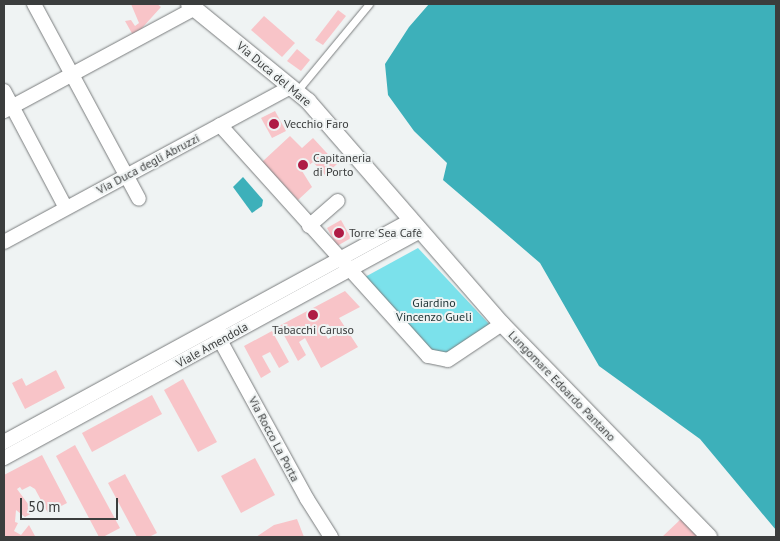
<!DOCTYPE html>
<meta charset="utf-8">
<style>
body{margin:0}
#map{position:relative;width:780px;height:541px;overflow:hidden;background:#eff3f3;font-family:"PT Sans",sans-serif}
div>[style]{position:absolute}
.green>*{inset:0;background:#7be1eb}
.water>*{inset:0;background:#3db0ba}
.building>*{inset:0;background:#f8c4c8}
.roads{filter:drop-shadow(0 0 1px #797c7d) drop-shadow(0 0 1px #797c7d)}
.service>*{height:7px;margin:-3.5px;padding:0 3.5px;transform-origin:3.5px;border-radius:3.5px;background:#fff}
.minor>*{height:14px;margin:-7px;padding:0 7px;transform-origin:7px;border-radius:7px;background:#fff}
.tertiary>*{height:16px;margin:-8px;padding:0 8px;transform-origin:8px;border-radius:8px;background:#fff}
.dots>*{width:14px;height:14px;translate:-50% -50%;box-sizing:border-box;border:2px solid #eff3f3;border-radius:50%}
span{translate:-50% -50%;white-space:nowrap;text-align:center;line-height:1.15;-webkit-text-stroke:4px #eff3f3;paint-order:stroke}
.street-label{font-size:12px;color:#3b3d3d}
.poi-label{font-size:12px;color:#3b3d3d}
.left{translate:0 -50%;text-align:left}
.park-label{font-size:12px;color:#1c3032}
.frame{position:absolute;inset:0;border:5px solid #3b3d3d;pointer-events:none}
.scale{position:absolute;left:20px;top:498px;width:98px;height:22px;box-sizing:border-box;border:2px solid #3b3d3d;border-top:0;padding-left:6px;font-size:15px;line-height:18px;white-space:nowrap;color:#3b3d3d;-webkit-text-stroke:4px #eff3f3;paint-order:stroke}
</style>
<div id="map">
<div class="green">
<i style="clip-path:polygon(418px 248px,490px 325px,447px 354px,430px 350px,365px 277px)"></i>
</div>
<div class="water">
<i style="clip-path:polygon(429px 4px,776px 4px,776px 530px,700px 439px,599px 366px,540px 263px,443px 180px,447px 163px,414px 131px,388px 95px,385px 64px,409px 27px)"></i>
<i style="clip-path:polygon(243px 177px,263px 200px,262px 206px,252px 213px,233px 187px)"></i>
</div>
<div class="building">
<i style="clip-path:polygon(131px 4px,157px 4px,161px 7px,134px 37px,125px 21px,131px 20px,135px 26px,139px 23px)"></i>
<i style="clip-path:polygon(338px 10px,346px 16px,323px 45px,315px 40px)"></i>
<i style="clip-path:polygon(264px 16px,295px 43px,282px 57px,251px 30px)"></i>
<i style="clip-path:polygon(297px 49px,310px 60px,301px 71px,287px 61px)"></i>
<i style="clip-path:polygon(275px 111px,286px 131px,272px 138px,261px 118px)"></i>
<i style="clip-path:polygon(290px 136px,302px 148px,313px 138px,337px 164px,325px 175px,313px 162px,302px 171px,312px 187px,298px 200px,262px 162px)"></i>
<i style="clip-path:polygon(341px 220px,351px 238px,337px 246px,327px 228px)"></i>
<i style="clip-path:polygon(evenodd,345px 291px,360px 307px,339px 318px,358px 347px,321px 368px,305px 338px,299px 342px,306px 355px,298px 361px,279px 326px,345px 291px,328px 324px,334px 335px,328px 339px,322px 328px,328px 324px)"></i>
<i style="clip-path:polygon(272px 331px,289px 362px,279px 368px,270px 352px,262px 356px,271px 372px,261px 378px,244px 346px)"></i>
<i style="clip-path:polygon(56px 370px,65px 388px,25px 409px,12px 383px,22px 378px,26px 386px)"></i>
<i style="clip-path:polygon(183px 379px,217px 442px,198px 452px,164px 390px)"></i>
<i style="clip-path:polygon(152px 395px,162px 414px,92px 452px,82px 433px)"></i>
<i style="clip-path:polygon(75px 445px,120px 528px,103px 537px,99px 537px,56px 456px)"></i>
<i style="clip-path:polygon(42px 455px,67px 503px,48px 513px,35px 489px,30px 486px,22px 490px,20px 487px,17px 489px,34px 512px,25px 517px,16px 510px,15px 522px,18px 523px,14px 531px,21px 535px,29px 525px,35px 536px,4px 537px,4px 475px)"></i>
<i style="clip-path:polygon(255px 458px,275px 495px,241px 513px,221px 476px)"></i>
<i style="clip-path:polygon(125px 474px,157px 533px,149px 537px,137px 537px,108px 483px)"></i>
<i style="clip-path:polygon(682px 518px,701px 537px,662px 537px)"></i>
<i style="clip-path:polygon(297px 519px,304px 537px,256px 537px,274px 525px)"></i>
</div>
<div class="roads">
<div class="service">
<i style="left:297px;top:91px;width:113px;rotate:-50.4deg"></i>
</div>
<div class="minor">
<i style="left:34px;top:4px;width:221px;rotate:61.7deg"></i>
<i style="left:4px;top:91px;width:132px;rotate:62.1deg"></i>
<i style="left:4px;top:111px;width:217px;rotate:-28.3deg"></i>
<i style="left:220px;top:125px;width:311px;rotate:48deg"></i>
<i style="left:428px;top:356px;width:20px;rotate:11deg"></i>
<i style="left:448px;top:360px;width:65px;rotate:-33.7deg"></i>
<i style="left:309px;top:226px;width:38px;rotate:-41deg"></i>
<i style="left:4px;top:242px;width:326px;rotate:-28.4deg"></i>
<i style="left:219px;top:332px;width:8px;rotate:83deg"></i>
<i style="left:220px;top:340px;width:181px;rotate:61.3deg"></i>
<i style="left:307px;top:499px;width:45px;rotate:57.7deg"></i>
<i style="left:4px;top:442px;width:462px;rotate:-28.6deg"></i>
<i style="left:4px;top:458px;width:474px;rotate:-28.6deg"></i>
</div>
<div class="tertiary">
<i style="left:189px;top:4px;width:154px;rotate:39.2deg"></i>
<i style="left:308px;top:101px;width:296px;rotate:49deg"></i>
<i style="left:502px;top:324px;width:297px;rotate:45.8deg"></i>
</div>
</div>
<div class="dots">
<i style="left:274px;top:124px;background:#af1c45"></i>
<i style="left:303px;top:165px;background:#af1c45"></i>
<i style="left:339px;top:233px;background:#af1c45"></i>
<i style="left:313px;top:315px;background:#af1c45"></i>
</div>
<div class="street-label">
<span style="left:274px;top:74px;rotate:40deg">Via Duca del Mare</span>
<span style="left:148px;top:164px;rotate:-28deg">Via Duca degli Abruzzi</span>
<span style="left:212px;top:345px;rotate:-29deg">Viale Amendola</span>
<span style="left:562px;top:386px;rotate:46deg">Lungomare Edoardo Pantano</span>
<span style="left:274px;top:439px;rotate:62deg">Via Rocco La Porta</span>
</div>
<div class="poi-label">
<span class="left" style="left:284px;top:124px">Vecchio Faro</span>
<span class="left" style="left:313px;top:165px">Capitaneria<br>di Porto</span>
<span class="left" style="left:349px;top:233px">Torre Sea Cafè</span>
<span style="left:313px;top:330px">Tabacchi Caruso</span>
</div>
<div class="park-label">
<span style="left:434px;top:310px">Giardino<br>Vincenzo Gueli</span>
</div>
<div class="frame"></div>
<div class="scale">50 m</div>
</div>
